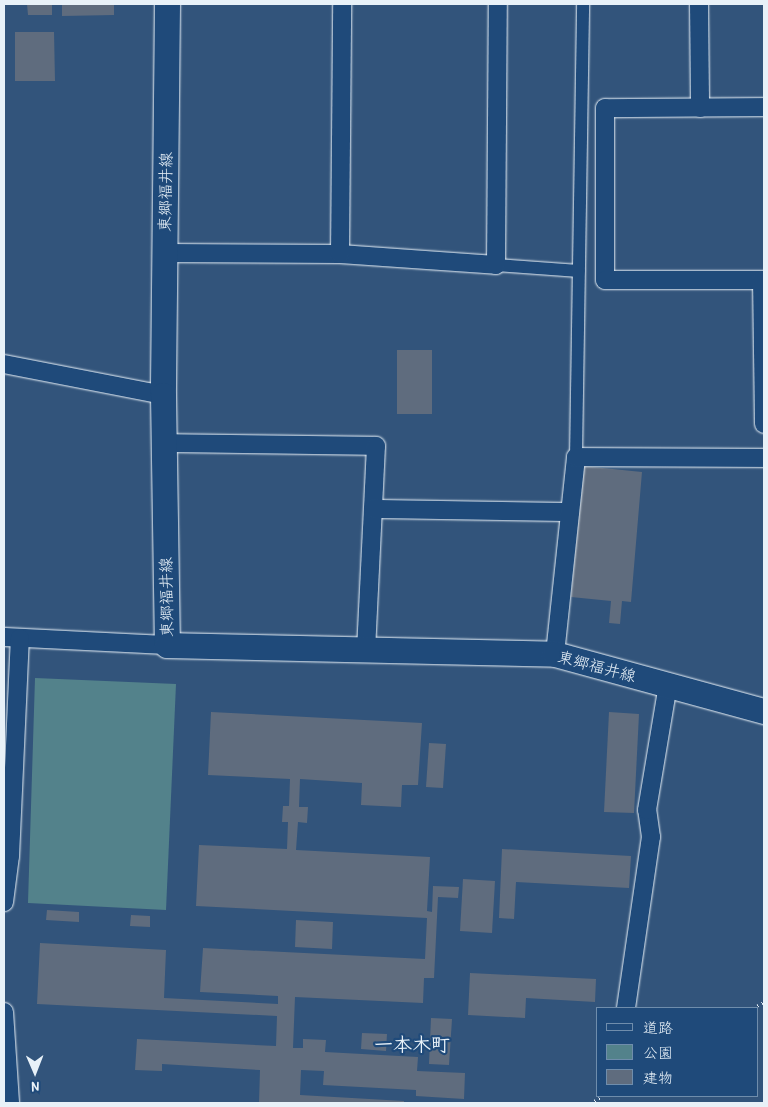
<!DOCTYPE html>
<meta charset="utf-8">
<style>
body{margin:0}
#map{position:relative;width:768px;height:1107px;overflow:hidden;background:#32547b;font-family:"Patrick Hand","Klee One",sans-serif}
div>[style]{position:absolute}
.green>*{inset:0;background:#53828b}
.building>*{inset:0;background:#5f6c7e}
.path>*{height:3px;margin-top:-1.5px;transform-origin:0;background:repeating-linear-gradient(90deg,#e8f1f8 0 1px,transparent 0 5px)}
.roads{filter:drop-shadow(0 0 1px #e8f1f8) drop-shadow(0 0 1px #e8f1f8)}
.pedestrian>*{height:12px;margin:-6px;padding:0 6px;transform-origin:6px;border-radius:6px;background:#1f4a7a}
.minor>*{height:18px;margin:-9px;padding:0 9px;transform-origin:9px;border-radius:9px;background:#1f4a7a}
.secondary>*{height:25px;margin:-12.5px;padding:0 12.5px;transform-origin:12.5px;border-radius:12.5px;background:#1f4a7a}
span{translate:-50% -50%;white-space:nowrap;text-align:center;line-height:1.15;-webkit-text-stroke:4.5px #1f4a7a;paint-order:stroke}
.street-label{font-size:16px;color:#e8f1f8}
.quarter-label{font-size:19px;color:#e8f1f8;font-weight:700}
.frame{position:absolute;inset:0;border:5px solid #e8f1f8;pointer-events:none}
.legend{position:absolute;left:596px;top:1007px;width:162px;height:90px;box-sizing:border-box;background:#1f4a7a;border:1px solid #6f8dac;margin:0;padding:6px 9px;list-style:none;font-size:15px;color:#e8f1f8}
.legend li{display:flex;align-items:center;gap:10px;height:25px}
.legend b{width:25px;border:1px solid #6f8dac}
.north{position:absolute;left:10px;top:1047px;width:50px;height:50px;-webkit-text-stroke:4px #1f4a7a;paint-order:stroke;rotate:179deg;font-size:14px;font-weight:700;line-height:20px;text-align:center;color:#e8f1f8}
.north::after{content:'';display:block;margin:auto;width:18px;height:22px;background:#e8f1f8;clip-path:polygon(50% 0,100% 100%,50% 72%,0 100%)}
</style>
<div id="map">
<div class="green">
<i style="clip-path:polygon(35px 678px,176px 684px,166px 910px,28px 903px)"></i>
</div>
<div class="building">
<i style="clip-path:polygon(27px 4px,52px 4px,52px 15px,28px 15px)"></i>
<i style="clip-path:polygon(62px 4px,114px 4px,114px 15px,62px 16px)"></i>
<i style="clip-path:polygon(15px 32px,54px 32px,55px 81px,15px 81px)"></i>
<i style="clip-path:polygon(397px 350px,432px 350px,432px 414px,397px 414px)"></i>
<i style="clip-path:polygon(583px 466px,642px 472px,631px 602px,622px 601px,620px 624px,609px 623px,611px 601px,571px 597px)"></i>
<i style="clip-path:polygon(211px 712px,422px 723px,418px 785px,402px 785px,401px 807px,361px 805px,362px 783px,300px 779px,299px 807px,308px 807px,307px 823px,298px 822px,296px 850px,430px 857px,427px 911px,432px 912px,433px 886px,459px 887px,458px 898px,438px 897px,434px 978px,424px 978px,423px 1003px,295px 997px,293px 1048px,303px 1048px,303px 1039px,326px 1040px,325px 1052px,418px 1057px,417px 1071px,465px 1073px,464px 1099px,416px 1096px,416px 1090px,323px 1085px,324px 1071px,301px 1070px,300px 1095px,404px 1101px,404px 1103px,259px 1103px,260px 1070px,162px 1064px,162px 1071px,135px 1070px,137px 1039px,276px 1046px,277px 1016px,37px 1004px,40px 943px,166px 950px,164px 998px,278px 1004px,278px 996px,200px 992px,203px 948px,425px 959px,427px 918px,196px 906px,199px 845px,287px 849px,288px 822px,282px 822px,283px 806px,289px 806px,290px 779px,208px 775px)"></i>
<i style="clip-path:polygon(609px 712px,639px 714px,634px 813px,604px 812px)"></i>
<i style="clip-path:polygon(429px 743px,446px 744px,443px 788px,426px 787px)"></i>
<i style="clip-path:polygon(502px 849px,631px 856px,629px 888px,516px 882px,514px 919px,499px 918px)"></i>
<i style="clip-path:polygon(463px 879px,495px 881px,492px 933px,460px 931px)"></i>
<i style="clip-path:polygon(47px 910px,79px 912px,79px 922px,46px 920px)"></i>
<i style="clip-path:polygon(131px 915px,150px 916px,150px 927px,130px 926px)"></i>
<i style="clip-path:polygon(296px 920px,333px 922px,332px 949px,295px 947px)"></i>
<i style="clip-path:polygon(470px 973px,596px 979px,595px 1002px,526px 998px,525px 1018px,468px 1015px)"></i>
<i style="clip-path:polygon(431px 1018px,452px 1019px,449px 1065px,429px 1064px)"></i>
<i style="clip-path:polygon(362px 1033px,387px 1034px,386px 1051px,361px 1049px)"></i>
</div>
<div class="path">
<i style="left:753px;top:1008px;width:13px;rotate:-29deg"></i>
<i style="left:590px;top:1103px;width:15px;rotate:-28deg"></i>
</div>
<div class="roads">
<div class="pedestrian">
<i style="left:496px;top:265px;width:83px;rotate:4.1deg"></i>
<i style="left:576px;top:457px;width:453px;rotate:-89.1deg"></i>
</div>
<div class="minor">
<i style="left:699px;top:4px;width:104px;rotate:89.4deg"></i>
<i style="left:764px;top:107px;width:159px;rotate:179.6deg"></i>
<i style="left:605px;top:108px;width:172px;rotate:90deg"></i>
<i style="left:605px;top:280px;width:159px"></i>
<i style="left:164px;top:253px;width:176px;rotate:0.3deg"></i>
<i style="left:340px;top:254px;width:156px;rotate:4deg"></i>
<i style="left:496px;top:265px;width:261px;rotate:-89.6deg"></i>
<i style="left:340px;top:254px;width:250px;rotate:-89.5deg"></i>
<i style="left:762px;top:280px;width:144px;rotate:89.2deg"></i>
<i style="left:4px;top:364px;width:162px;rotate:11deg"></i>
<i style="left:163px;top:443px;width:213px;rotate:0.8deg"></i>
<i style="left:376px;top:446px;width:204px;rotate:92.8deg"></i>
<i style="left:373px;top:509px;width:197px;rotate:0.9deg"></i>
<i style="left:4px;top:637px;width:163px;rotate:2.8deg"></i>
<i style="left:555px;top:654px;width:198px;rotate:-83.9deg"></i>
<i style="left:576px;top:457px;width:188px;rotate:0.3deg"></i>
<i style="left:4px;top:902px;width:46px;rotate:-82.6deg"></i>
<i style="left:10px;top:856px;width:218px;rotate:-87.4deg"></i>
<i style="left:626px;top:1008px;width:173px;rotate:-81.7deg"></i>
<i style="left:651px;top:837px;width:27px;rotate:-98deg"></i>
<i style="left:647px;top:810px;width:127px;rotate:-80.5deg"></i>
<i style="left:4px;top:1012px;width:91px;rotate:86.2deg"></i>
</div>
<div class="secondary">
<i style="left:167px;top:4px;width:391px;rotate:90.6deg"></i>
<i style="left:163px;top:395px;width:250px;rotate:89.1deg"></i>
<i style="left:167px;top:645px;width:388px;rotate:1.3deg"></i>
<i style="left:555px;top:654px;width:217px;rotate:15.3deg"></i>
</div>
</div>
<div class="street-label">
<span style="left:165px;top:192px;rotate:-89deg">東郷福井線</span>
<span style="left:166px;top:597px;rotate:-91deg">東郷福井線</span>
<span style="left:597px;top:666px;rotate:15deg">東郷福井線</span>
</div>
<div class="quarter-label">
<span style="left:412px;top:1045px">一本木町</span>
</div>
<div class="frame"></div>
<ul class="legend">
<li><b style="height:6px;background:#1f4a7a"></b>道路</li>
<li><b style="height:14px;background:#53828b"></b>公園</li>
<li><b style="height:14px;background:#5f6c7e"></b>建物</li>
</ul>
<div class="north">N</div>
</div>
